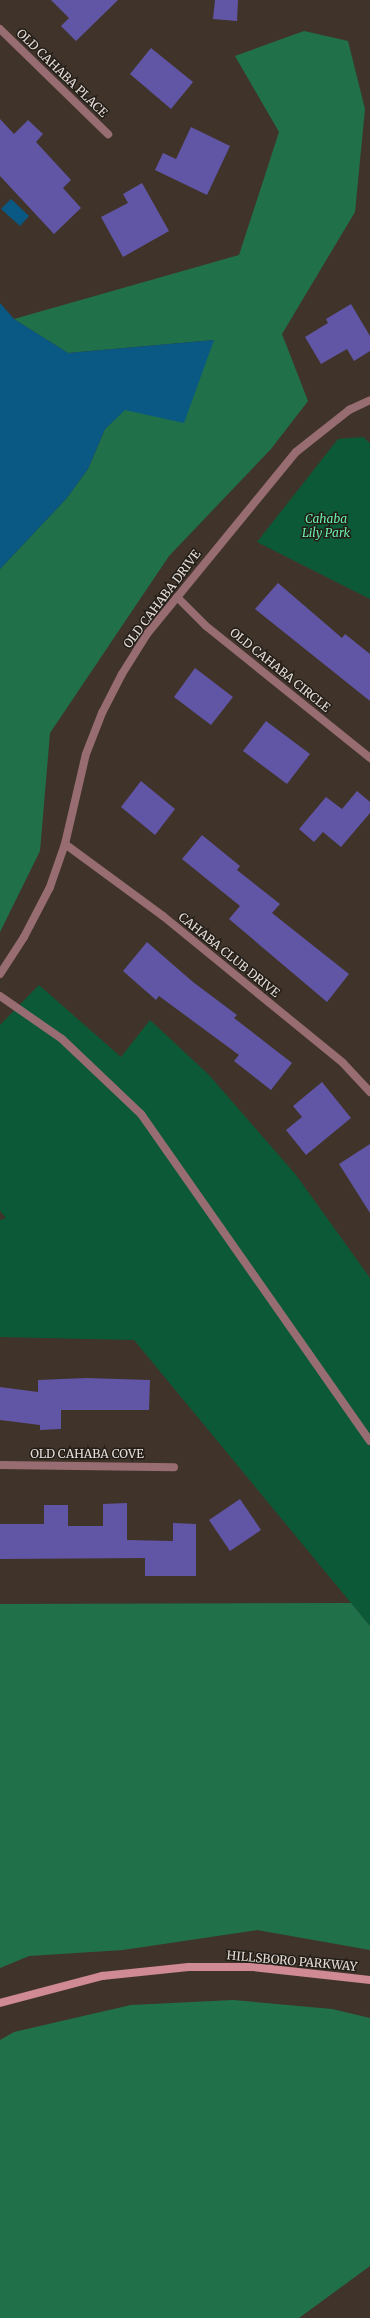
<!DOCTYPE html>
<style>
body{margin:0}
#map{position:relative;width:370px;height:2318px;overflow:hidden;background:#40342a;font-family:Merriweather,serif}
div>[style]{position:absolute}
.green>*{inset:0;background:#0b5937}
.forest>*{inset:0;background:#20714a}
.water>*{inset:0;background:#0a5884}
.building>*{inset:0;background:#6155a5}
.lane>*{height:8px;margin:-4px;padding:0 4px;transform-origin:4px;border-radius:4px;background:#986d72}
.street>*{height:8px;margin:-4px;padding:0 4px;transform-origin:4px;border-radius:4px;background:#986d72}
.secondary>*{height:8px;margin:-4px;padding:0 4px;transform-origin:4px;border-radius:4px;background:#cf8a94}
span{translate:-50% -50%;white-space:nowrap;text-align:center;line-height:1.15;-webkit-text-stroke:3px #231d18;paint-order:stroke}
.street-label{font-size:12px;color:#e4dcd6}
.park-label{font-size:12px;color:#6aefaa;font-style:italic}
</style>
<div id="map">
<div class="green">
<i style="clip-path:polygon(363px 437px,370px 443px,370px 599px,257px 542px,338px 439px)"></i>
<i style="clip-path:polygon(39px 985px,121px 1057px,150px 1020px,209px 1075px,296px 1175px,370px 1278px,370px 1626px,134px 1340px,0 1337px,0 1220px,6px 1218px,0 1211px,0 1025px)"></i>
</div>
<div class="forest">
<i style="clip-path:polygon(304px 31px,348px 41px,365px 109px,355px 212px,282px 334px,308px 401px,271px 449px,169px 556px,50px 733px,40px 851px,0 932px,0 569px,66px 499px,88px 469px,105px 429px,125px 409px,214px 340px,68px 353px,14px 319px,239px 255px,279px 132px,235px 56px)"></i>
<i style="clip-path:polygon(351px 1603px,370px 1626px,370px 1950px,257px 1930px,123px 1950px,29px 1956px,0 1968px,0 1604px)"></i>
<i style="clip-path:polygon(233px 2000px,332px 2009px,370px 2018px,370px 2266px,299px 2318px,0 2318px,0 2040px,14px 2032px,131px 2005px)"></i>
</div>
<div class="water">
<i style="clip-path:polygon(11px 199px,29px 216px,20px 226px,1px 209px)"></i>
<i style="clip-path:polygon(0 303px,14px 319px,68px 353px,214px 340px,184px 423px,125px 410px,105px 429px,88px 469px,66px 499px,0 569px)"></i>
</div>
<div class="building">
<i style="clip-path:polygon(51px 0,118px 0,76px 41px,61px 26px,69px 18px)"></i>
<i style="clip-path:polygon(215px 0,238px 0,237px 21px,213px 19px)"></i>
<i style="clip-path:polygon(151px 48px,193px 82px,171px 109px,130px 74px)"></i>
<i style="clip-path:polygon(0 119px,14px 134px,28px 120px,43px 134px,36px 142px,71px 180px,63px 188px,81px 208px,54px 234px,0 176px)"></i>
<i style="clip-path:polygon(191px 127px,230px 146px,207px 195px,155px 170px,163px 153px,176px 159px)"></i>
<i style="clip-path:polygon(142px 183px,169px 231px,123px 257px,101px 217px,128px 203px,123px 194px)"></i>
<i style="clip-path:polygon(351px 304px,370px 336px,370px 351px,354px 361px,347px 349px,321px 364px,305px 337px,328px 323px,326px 319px)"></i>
<i style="clip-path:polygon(278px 583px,342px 638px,345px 634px,370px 654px,370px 701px,255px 609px)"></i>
<i style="clip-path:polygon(195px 668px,233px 697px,211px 725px,174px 697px)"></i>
<i style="clip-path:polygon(266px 721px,310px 754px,287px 784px,243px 751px)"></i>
<i style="clip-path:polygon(141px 781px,175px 809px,155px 835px,121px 807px)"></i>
<i style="clip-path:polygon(357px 791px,370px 802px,370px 813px,341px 847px,323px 832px,314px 842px,299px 829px,326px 797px,342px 809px)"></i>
<i style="clip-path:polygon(202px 835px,240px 866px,237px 870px,280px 904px,272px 913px,349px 974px,327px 1002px,229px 919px,240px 906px,182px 859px)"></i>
<i style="clip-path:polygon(147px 942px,193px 982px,237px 1015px,234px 1018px,292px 1063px,271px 1090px,234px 1061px,239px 1055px,159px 996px,156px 1000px,123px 971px)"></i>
<i style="clip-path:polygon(322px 1082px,351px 1118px,306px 1155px,286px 1130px,302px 1117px,293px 1106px)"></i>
<i style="clip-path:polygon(370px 1144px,370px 1213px,339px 1164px)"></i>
<i style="clip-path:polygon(86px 1378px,150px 1380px,149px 1410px,61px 1410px,61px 1429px,40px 1430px,40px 1425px,0 1420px,0 1387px,38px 1392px,38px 1380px)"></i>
<i style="clip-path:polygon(240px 1499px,261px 1530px,230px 1551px,209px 1520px)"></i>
<i style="clip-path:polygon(127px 1503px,127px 1540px,173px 1541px,173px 1523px,196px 1524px,196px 1576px,145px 1576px,145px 1558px,0 1559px,0 1524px,44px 1524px,44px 1505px,68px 1505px,68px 1526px,103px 1526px,103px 1504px)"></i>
</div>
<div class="lane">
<i style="left:0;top:996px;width:75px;rotate:34.7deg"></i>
<i style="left:62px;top:1039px;width:109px;rotate:43.5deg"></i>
<i style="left:141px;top:1114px;width:399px;rotate:55deg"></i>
</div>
<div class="street">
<i style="left:0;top:29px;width:151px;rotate:44.2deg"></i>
<i style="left:177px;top:597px;width:41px;rotate:45deg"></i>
<i style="left:206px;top:626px;width:211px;rotate:38.8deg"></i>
<i style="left:65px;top:844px;width:122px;rotate:36.3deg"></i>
<i style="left:163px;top:916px;width:232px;rotate:39.2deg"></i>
<i style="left:343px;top:1063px;width:40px;rotate:47deg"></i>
<i style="left:0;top:974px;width:44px;rotate:-57deg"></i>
<i style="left:24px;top:937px;width:56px;rotate:-62.5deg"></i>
<i style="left:50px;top:887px;width:46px;rotate:-70.8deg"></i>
<i style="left:65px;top:844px;width:92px;rotate:-76.9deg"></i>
<i style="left:86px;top:754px;width:44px;rotate:-68.7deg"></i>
<i style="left:102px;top:713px;width:44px;rotate:-62.9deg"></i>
<i style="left:122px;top:674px;width:47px;rotate:-58deg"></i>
<i style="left:147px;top:634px;width:235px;rotate:-50.7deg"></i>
<i style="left:296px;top:452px;width:68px;rotate:-38.4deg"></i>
<i style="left:349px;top:410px;width:23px;rotate:-25deg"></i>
<i style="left:0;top:1465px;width:174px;rotate:0.7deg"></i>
</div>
<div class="secondary">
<i style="left:0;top:2003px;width:106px;rotate:-14.8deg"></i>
<i style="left:102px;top:1976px;width:87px;rotate:-5.9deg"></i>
<i style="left:189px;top:1967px;width:64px"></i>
<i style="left:253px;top:1967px;width:118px;rotate:6.3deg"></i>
</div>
<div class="street-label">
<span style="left:62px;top:73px;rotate:44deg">OLD CAHABA PLACE</span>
<span style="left:162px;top:599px;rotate:-53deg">OLD CAHABA DRIVE</span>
<span style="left:280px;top:670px;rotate:39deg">OLD CAHABA CIRCLE</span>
<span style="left:229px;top:955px;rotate:39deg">CAHABA CLUB DRIVE</span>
<span style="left:87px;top:1454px">OLD CAHABA COVE</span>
<span style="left:292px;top:1961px;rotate:5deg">HILLSBORO PARKWAY</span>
</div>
<div class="park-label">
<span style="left:326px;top:526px">Cahaba<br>Lily Park</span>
</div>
</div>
